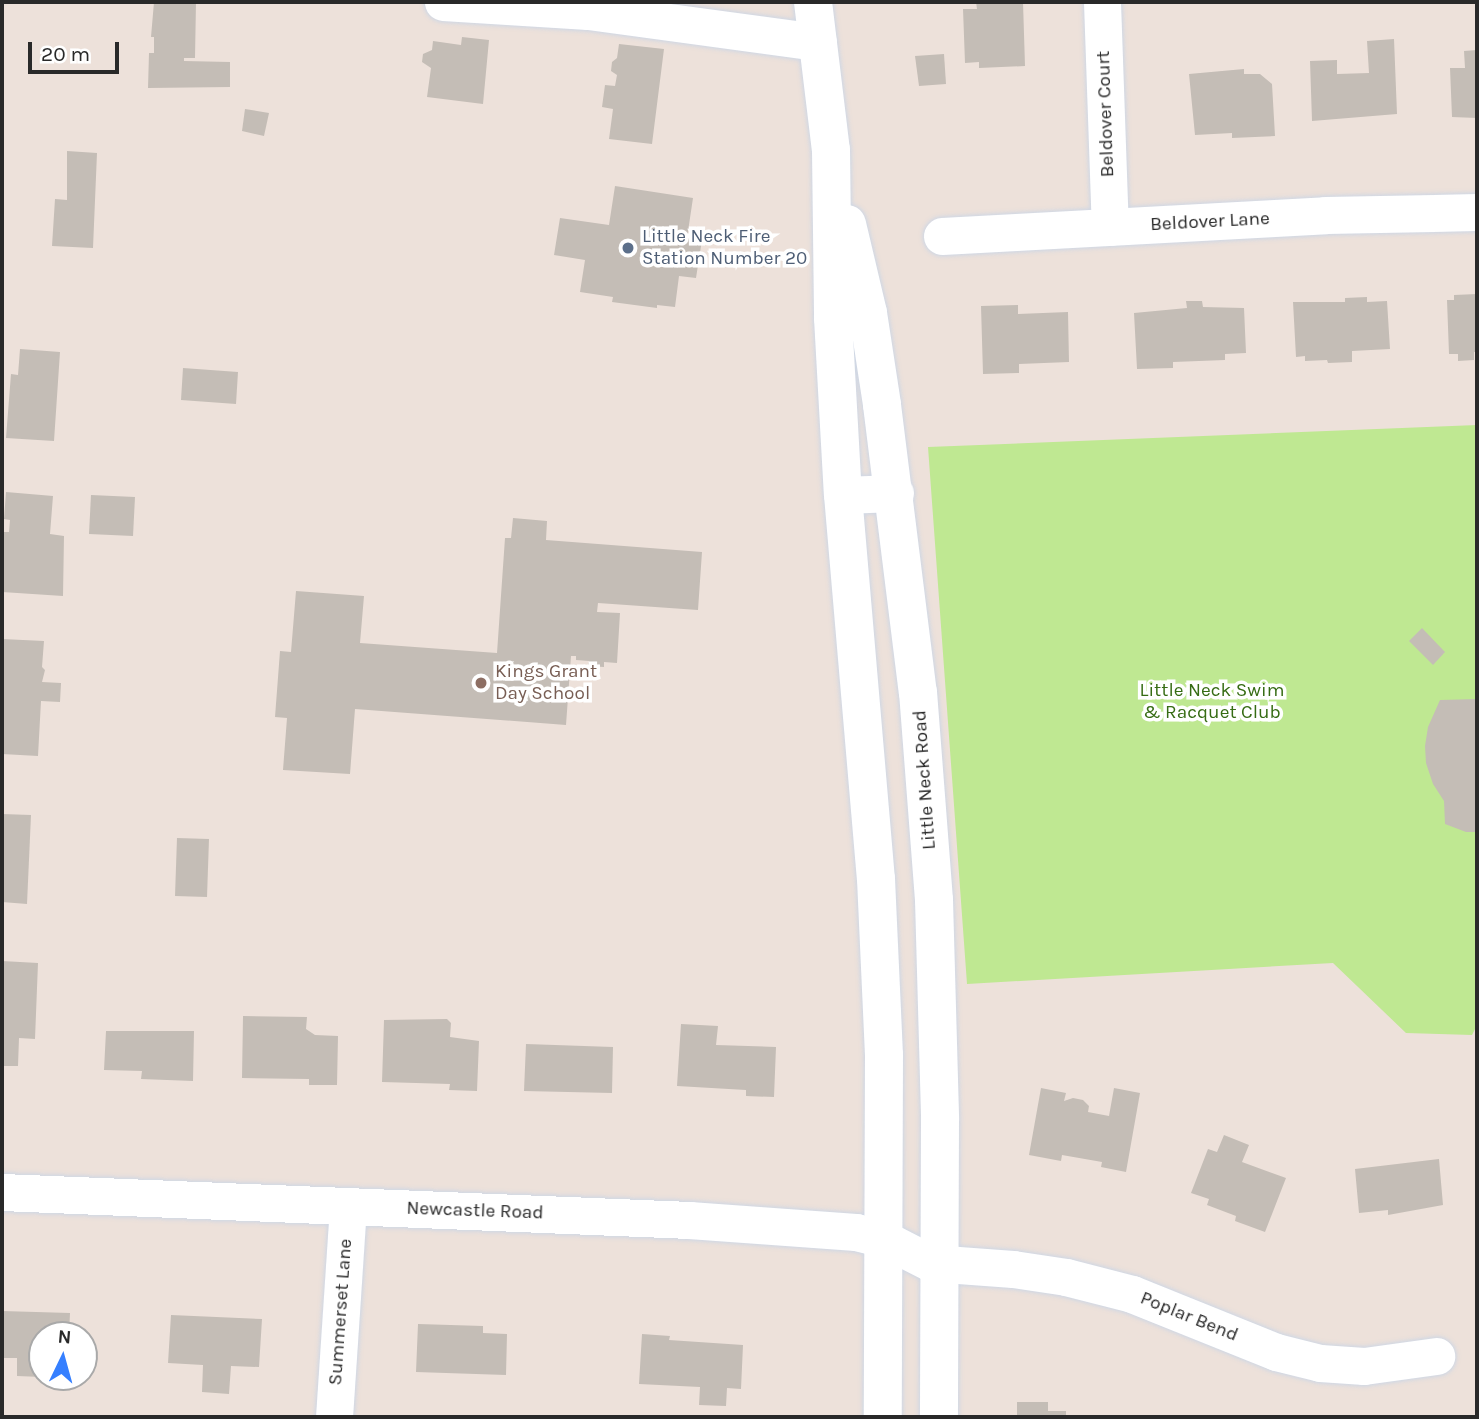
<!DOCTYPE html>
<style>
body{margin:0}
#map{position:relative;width:1479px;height:1419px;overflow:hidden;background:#ede1da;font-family:Karla,sans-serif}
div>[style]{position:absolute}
.green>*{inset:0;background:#bfe892}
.building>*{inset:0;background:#c4bdb6}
.roads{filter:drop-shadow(0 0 2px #cfd7e4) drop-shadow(0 0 2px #cfd7e4)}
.minor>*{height:37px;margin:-18.5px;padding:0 18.5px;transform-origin:18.5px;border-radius:18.5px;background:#fff}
.tertiary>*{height:38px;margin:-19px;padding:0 19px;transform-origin:19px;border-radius:19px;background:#fff}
.dots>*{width:19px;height:19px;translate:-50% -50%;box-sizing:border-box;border:4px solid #fff;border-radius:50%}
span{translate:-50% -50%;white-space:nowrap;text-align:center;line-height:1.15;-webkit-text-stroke:7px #fff;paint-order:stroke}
.street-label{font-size:19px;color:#292929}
.service-label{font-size:19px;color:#4e5e75}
.left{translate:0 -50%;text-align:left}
.education-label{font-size:19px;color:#785e54}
.park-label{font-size:19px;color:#366c14}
.frame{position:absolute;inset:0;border:4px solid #292929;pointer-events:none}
.north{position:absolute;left:28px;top:1321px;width:70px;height:70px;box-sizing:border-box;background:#fff;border:2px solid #a9a9a9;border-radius:50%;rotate:5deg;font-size:19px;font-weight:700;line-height:28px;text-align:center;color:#292929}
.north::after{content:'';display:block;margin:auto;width:24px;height:32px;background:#357fff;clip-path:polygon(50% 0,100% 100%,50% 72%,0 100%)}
.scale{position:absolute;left:28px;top:42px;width:91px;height:32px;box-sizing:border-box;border:4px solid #292929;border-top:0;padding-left:9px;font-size:21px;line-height:24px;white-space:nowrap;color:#292929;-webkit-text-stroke:5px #fff;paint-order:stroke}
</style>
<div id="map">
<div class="green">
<i style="clip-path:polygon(1477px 425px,1477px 1025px,1472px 1035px,1406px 1033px,1333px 963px,967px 984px,928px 447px)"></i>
</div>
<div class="building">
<i style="clip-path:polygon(154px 2px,196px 2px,195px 58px,184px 58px,184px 61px,230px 62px,230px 87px,148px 88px,149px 53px,154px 53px,154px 37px,151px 37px)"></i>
<i style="clip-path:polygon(976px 2px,1023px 2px,1025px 66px,979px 68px,979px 62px,965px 63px,963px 9px,977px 9px)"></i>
<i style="clip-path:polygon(462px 37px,489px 40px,483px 104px,427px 97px,431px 68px,422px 62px,423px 54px,432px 50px,433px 41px,461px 45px)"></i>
<i style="clip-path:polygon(1394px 39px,1397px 114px,1312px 121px,1310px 61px,1337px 60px,1337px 74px,1369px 73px,1367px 41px)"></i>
<i style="clip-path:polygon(619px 44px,664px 49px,652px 144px,609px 139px,613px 109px,602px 107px,605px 85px,615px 86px,617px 75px,611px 71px,612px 62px,617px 58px)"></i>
<i style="clip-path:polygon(1477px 50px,1477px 118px,1452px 117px,1450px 68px,1465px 68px,1464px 51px)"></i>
<i style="clip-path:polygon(944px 54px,946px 84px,919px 86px,915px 56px)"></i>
<i style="clip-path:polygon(1244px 69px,1244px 74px,1260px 74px,1272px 84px,1275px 136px,1232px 138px,1232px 133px,1195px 135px,1189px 74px)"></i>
<i style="clip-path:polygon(245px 109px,269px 113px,264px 136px,242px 131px)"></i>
<i style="clip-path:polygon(67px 151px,97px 153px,93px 248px,52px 246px,55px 199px,67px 200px)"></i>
<i style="clip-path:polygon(615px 186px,693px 198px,687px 238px,702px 240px,696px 278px,679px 276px,675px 307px,657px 305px,657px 308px,612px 302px,613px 297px,580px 292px,585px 260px,554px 255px,560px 218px,609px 225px)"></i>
<i style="clip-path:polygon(1477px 294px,1477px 352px,1474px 352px,1474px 360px,1458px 361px,1458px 354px,1449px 354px,1447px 300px,1454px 300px,1454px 295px)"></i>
<i style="clip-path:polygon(1367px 297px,1367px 302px,1387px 301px,1390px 349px,1352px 351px,1352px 362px,1328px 363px,1327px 360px,1305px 361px,1305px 356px,1296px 357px,1293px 302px,1345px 302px,1345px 298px)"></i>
<i style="clip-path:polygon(1186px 301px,1202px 301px,1203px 307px,1244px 308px,1246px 353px,1225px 354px,1225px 360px,1173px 362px,1173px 368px,1137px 369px,1134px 313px,1187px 308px)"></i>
<i style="clip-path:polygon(1018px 305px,1018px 314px,1068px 312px,1069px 362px,1019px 364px,1019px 373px,983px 374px,981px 306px)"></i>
<i style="clip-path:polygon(20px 349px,60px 352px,54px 441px,6px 438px,11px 374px,18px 375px)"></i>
<i style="clip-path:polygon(183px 368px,238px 372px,236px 404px,181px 400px)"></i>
<i style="clip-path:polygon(6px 492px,53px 496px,50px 534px,64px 536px,63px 596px,2px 592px,2px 532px,9px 532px,10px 520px,4px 519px)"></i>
<i style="clip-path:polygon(91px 495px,135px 497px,133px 536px,89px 534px)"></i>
<i style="clip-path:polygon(513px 518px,547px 521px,546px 540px,702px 552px,698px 610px,598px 603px,597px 612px,620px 613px,617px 663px,604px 662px,604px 667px,588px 666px,589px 661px,576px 660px,576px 656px,571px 656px,566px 725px,355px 709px,350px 774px,283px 770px,287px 718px,275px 717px,280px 651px,291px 652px,296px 591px,364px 596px,360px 643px,497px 653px,505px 538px,511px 538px)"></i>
<i style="clip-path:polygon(1422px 628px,1445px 652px,1433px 665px,1409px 641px)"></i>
<i style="clip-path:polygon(2px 639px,44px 641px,42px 667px,45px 670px,42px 682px,61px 683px,60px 702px,41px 701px,38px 756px,2px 754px)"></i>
<i style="clip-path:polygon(1477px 699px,1477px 832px,1466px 832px,1445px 824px,1444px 801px,1433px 784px,1426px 763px,1425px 746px,1428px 727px,1440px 700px)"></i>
<i style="clip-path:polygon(2px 814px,31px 815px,27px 904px,2px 902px)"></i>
<i style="clip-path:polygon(177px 838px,209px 839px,207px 897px,175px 896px)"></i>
<i style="clip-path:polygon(2px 961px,38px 963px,35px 1039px,19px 1038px,18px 1066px,2px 1066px)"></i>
<i style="clip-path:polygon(243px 1016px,307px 1017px,306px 1029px,315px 1035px,338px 1036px,337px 1085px,309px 1085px,309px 1079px,242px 1078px)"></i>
<i style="clip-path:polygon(447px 1019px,451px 1023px,450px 1037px,479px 1041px,477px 1091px,449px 1090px,450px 1084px,382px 1082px,384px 1020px)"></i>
<i style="clip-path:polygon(681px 1024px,718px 1026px,716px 1045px,776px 1047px,774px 1097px,746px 1096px,746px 1090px,677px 1086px)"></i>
<i style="clip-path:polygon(106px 1031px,194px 1031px,193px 1081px,141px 1079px,142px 1071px,104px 1070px)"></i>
<i style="clip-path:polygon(526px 1044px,613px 1047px,612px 1093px,524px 1091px)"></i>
<i style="clip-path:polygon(1041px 1088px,1066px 1093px,1064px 1101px,1073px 1098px,1083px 1100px,1089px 1106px,1088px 1112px,1109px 1116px,1114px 1088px,1140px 1093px,1126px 1172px,1101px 1167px,1102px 1162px,1062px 1155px,1061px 1161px,1029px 1155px)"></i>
<i style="clip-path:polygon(1224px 1135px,1249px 1145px,1242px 1162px,1286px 1178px,1265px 1232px,1235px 1221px,1236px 1216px,1207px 1205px,1209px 1199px,1191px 1193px,1208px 1149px,1217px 1152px)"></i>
<i style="clip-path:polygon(1439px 1159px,1443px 1205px,1388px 1215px,1388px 1210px,1359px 1213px,1355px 1169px)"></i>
<i style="clip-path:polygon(2px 1311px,70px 1313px,69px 1335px,42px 1335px,42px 1377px,17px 1376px,17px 1358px,2px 1358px)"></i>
<i style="clip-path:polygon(171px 1315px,262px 1319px,259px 1367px,231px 1366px,229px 1394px,202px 1392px,203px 1365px,168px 1363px)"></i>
<i style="clip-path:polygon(418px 1324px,483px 1326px,483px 1333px,507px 1334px,506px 1375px,416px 1372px)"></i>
<i style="clip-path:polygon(642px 1334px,670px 1336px,669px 1340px,743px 1345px,741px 1389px,727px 1388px,726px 1406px,699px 1405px,700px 1387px,639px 1384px)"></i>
<i style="clip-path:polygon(1017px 1402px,1048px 1402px,1048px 1411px,1066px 1411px,1066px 1417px,1017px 1417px)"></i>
</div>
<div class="roads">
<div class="minor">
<i style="left:443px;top:2px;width:145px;rotate:3.6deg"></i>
<i style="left:588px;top:11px;width:232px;rotate:7.7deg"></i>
<i style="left:1102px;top:2px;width:225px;rotate:88deg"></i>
<i style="left:942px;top:236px;width:384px;rotate:-3.1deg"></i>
<i style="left:1325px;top:215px;width:152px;rotate:-1.1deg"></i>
<i style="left:843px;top:495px;width:52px;rotate:-2.2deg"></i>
<i style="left:2px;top:1192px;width:688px;rotate:2.33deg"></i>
<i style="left:689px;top:1220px;width:167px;rotate:4.1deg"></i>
<i style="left:856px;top:1232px;width:29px;rotate:14deg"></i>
<i style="left:884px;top:1239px;width:53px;rotate:27.1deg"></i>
<i style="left:931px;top:1263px;width:82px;rotate:4.2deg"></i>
<i style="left:1013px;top:1269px;width:54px;rotate:8.6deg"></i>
<i style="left:1066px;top:1277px;width:68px;rotate:14.4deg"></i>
<i style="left:1132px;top:1294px;width:155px;rotate:21.9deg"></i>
<i style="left:1276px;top:1352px;width:45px;rotate:14deg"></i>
<i style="left:1320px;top:1363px;width:44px;rotate:3.9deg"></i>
<i style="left:1364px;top:1366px;width:73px;rotate:-7.9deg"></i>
<i style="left:334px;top:1417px;width:211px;rotate:-86.2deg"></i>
</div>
<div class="tertiary">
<i style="left:813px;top:2px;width:149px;rotate:83.1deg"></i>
<i style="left:831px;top:150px;width:168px;rotate:89.3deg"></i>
<i style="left:833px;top:318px;width:177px;rotate:86.8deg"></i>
<i style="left:843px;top:495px;width:385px;rotate:85.1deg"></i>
<i style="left:876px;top:879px;width:176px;rotate:87.4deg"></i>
<i style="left:884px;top:1055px;width:362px;rotate:90.2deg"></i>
<i style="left:847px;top:224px;width:91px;rotate:76.7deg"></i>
<i style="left:868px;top:313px;width:93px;rotate:81.3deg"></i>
<i style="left:882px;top:405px;width:289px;rotate:82.9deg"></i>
<i style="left:918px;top:692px;width:209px;rotate:85.6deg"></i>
<i style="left:934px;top:900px;width:220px;rotate:88.4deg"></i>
<i style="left:940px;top:1120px;width:297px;rotate:90.2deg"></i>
</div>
</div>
<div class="dots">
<i style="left:628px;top:248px;background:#5c6f8a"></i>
<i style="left:481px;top:683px;background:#8d6e63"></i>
</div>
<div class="street-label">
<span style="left:1106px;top:114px;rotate:-92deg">Beldover Court</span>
<span style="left:1210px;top:222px;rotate:-3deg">Beldover Lane</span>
<span style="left:925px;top:780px;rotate:-94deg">Little Neck Road</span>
<span style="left:475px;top:1211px;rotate:2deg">Newcastle Road</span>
<span style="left:341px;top:1312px;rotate:-86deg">Summerset Lane</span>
<span style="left:1189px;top:1317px;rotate:22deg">Poplar Bend</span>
</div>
<div class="service-label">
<span class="left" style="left:642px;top:248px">Little Neck Fire<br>Station Number 20</span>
</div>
<div class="education-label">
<span class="left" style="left:495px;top:683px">Kings Grant<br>Day School</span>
</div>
<div class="park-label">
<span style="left:1212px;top:702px">Little Neck Swim<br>&amp; Racquet Club</span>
</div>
<div class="frame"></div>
<div class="north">N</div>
<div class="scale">20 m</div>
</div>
